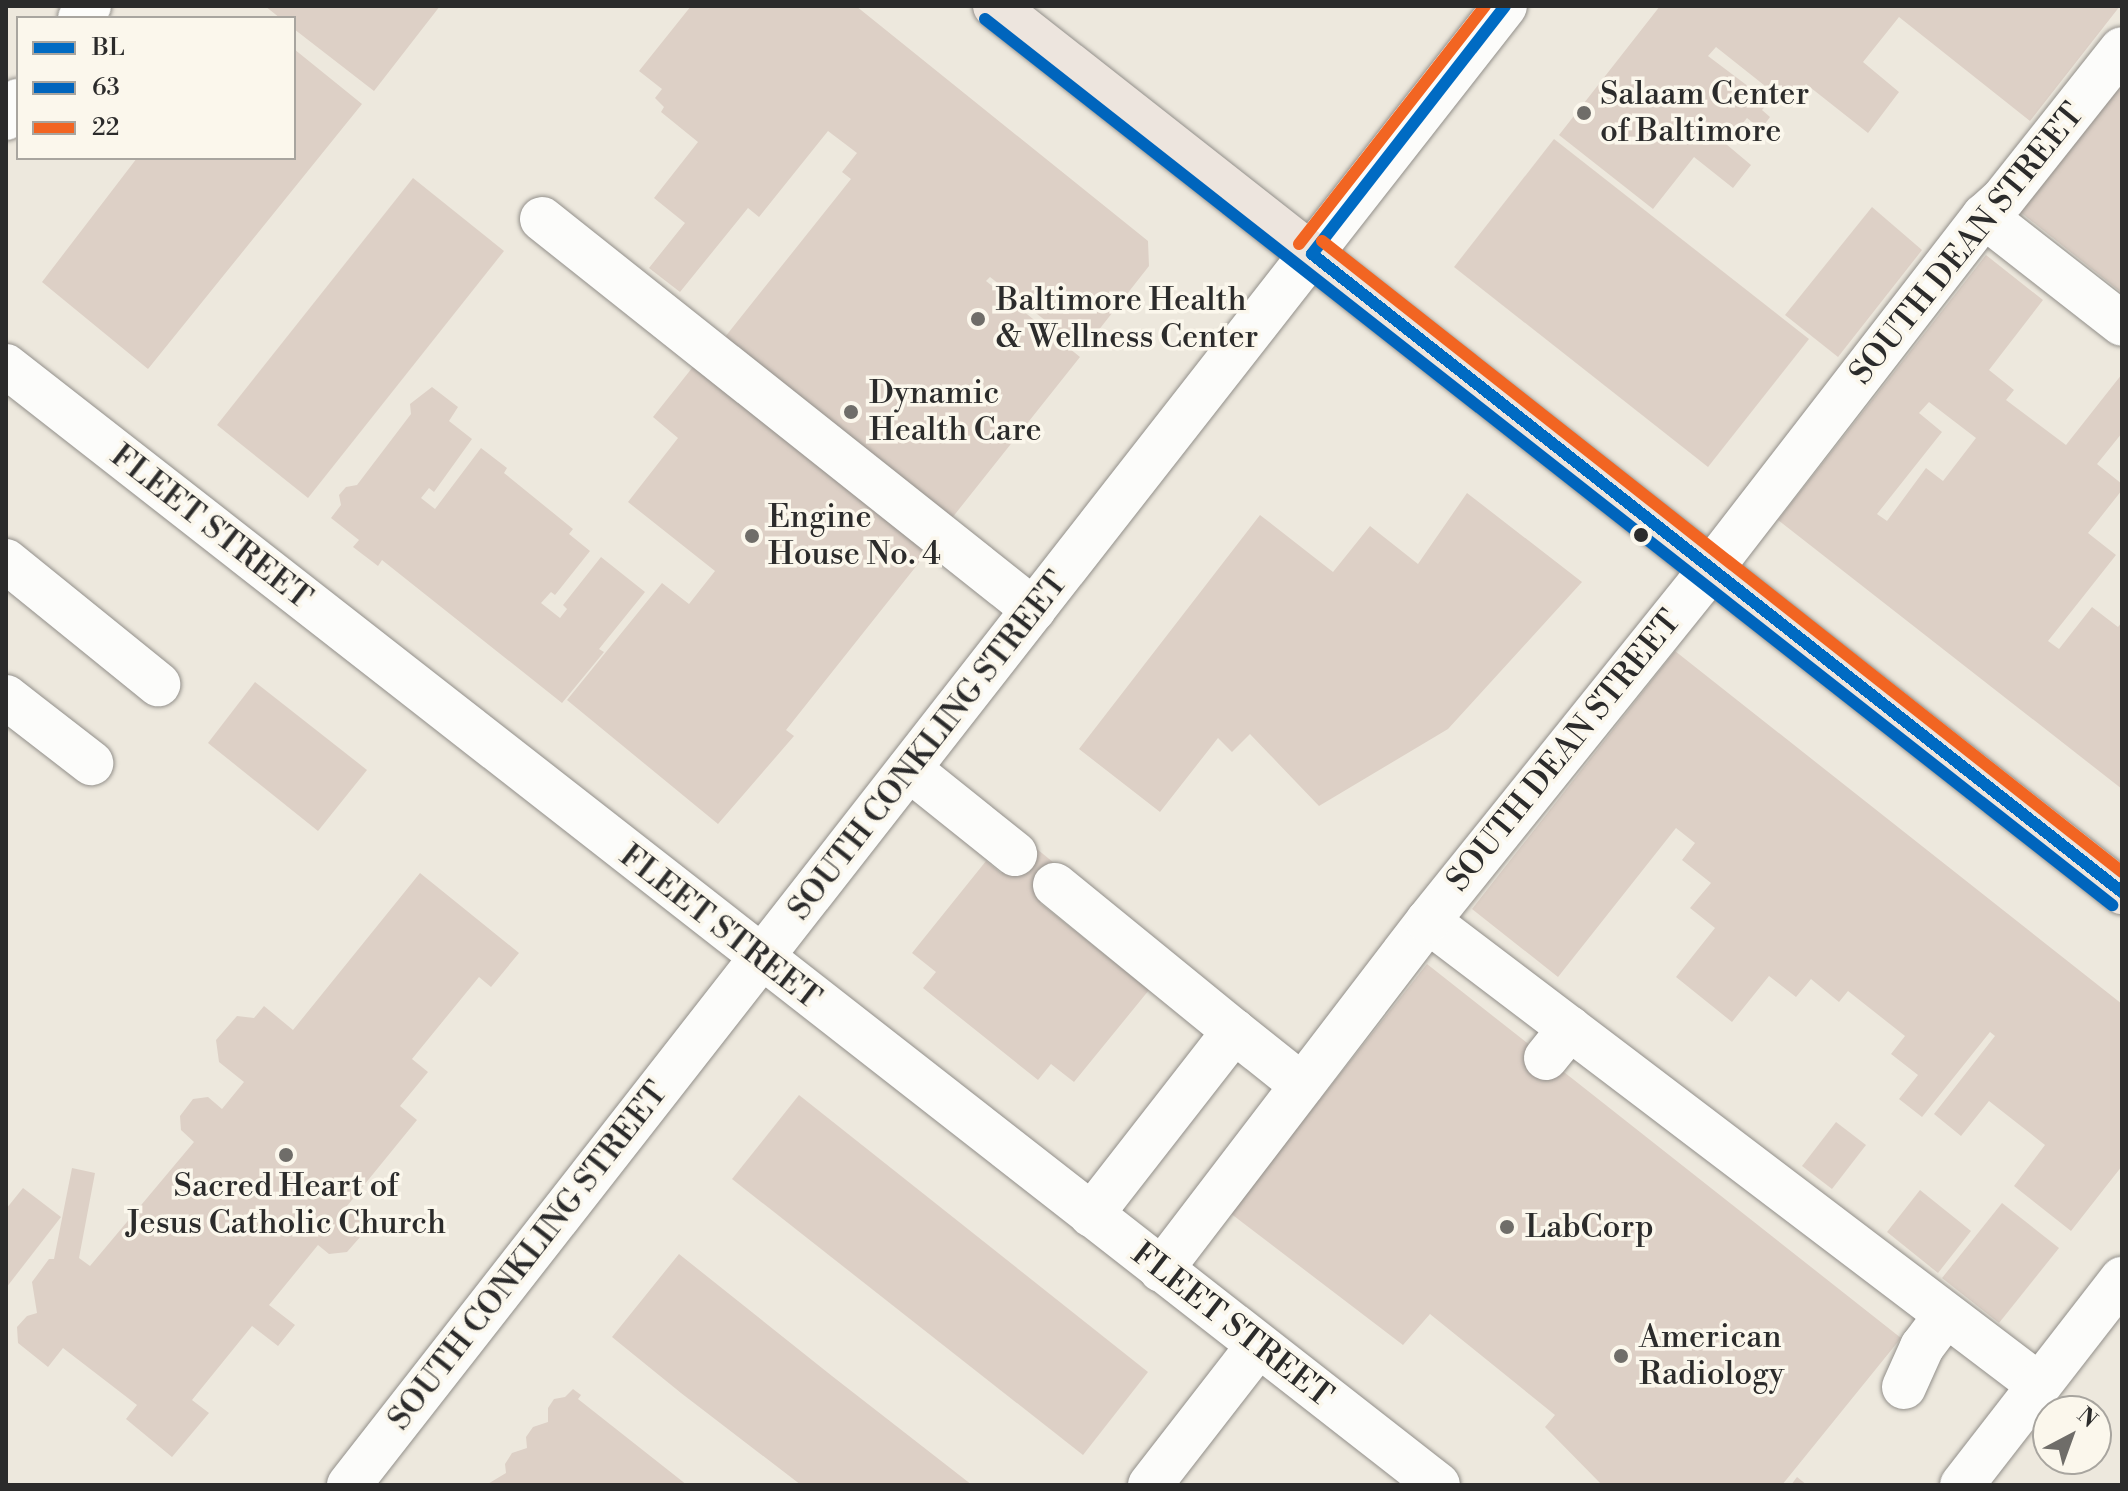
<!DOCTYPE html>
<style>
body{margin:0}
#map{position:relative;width:2128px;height:1491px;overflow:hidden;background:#ede8dd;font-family:"Libre Bodoni",serif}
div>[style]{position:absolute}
.building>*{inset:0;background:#ddd0c6}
.roads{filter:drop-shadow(0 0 2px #928f8a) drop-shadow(0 0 2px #928f8a)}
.minor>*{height:44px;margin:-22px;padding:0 22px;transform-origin:22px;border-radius:22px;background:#fcfcfa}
.major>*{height:44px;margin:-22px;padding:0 22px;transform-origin:22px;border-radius:22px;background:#ede5de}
.bus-1>*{height:12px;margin:-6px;padding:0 6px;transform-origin:6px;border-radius:6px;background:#006bc3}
.bus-2>*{height:12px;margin:-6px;padding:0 6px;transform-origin:6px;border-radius:6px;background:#0065bd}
.bus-3>*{height:12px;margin:-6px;padding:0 6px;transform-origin:6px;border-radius:6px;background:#f26522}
.dots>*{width:22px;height:22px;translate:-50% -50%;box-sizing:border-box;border:4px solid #fbf7ec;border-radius:50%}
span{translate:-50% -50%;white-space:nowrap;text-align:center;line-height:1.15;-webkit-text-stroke:7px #fbf7ec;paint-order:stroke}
.poi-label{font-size:32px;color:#2b2b2b}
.left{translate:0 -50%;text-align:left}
.street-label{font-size:32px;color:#2b2b2b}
.frame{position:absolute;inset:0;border:8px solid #2b2b2b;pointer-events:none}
.legend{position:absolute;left:16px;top:16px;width:280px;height:144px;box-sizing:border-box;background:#fbf7ec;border:2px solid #a8a59f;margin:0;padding:10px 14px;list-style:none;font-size:24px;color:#2b2b2b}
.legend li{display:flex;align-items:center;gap:16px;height:40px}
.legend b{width:40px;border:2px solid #a8a59f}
.north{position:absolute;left:2032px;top:1395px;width:80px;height:80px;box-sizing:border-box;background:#fbf7ec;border:2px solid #a8a59f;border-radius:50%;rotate:41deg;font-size:22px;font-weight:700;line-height:32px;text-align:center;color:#2b2b2b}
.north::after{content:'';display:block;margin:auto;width:28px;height:36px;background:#6f6d69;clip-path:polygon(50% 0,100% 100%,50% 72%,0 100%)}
</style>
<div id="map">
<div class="building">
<i style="clip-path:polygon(265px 6px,440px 6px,374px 91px,294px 29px,294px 18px,280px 18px)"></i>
<i style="clip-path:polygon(691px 6px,856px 6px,1148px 241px,1149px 266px,1083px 350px,990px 277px,986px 281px,1080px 357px,952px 518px,725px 337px,851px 179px,842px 172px,857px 153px,828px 131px,759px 217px,748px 208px,680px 292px,649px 268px,685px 223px,654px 198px,698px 142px,661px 112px,664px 107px,655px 98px,662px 89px,639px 71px)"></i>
<i style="clip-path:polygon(1660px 6px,2120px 6px,2030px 121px,1899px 17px,1863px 62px,1899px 92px,1868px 133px,1806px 84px,1789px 105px,1716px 47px,1708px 56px,1769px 102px,1762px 110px,1770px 117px,1761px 129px,1747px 118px,1726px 144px,1751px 165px,1733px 188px,1694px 157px,1653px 209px,1559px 135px)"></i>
<i style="clip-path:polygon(294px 49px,362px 104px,148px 369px,42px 282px,137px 158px,294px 158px)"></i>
<i style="clip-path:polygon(2122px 81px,2122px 293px,2019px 211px)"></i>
<i style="clip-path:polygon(1554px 139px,1809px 339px,1708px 467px,1454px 267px)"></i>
<i style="clip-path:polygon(413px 178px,504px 251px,308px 498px,217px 425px)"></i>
<i style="clip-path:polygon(1872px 207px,1922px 250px,1838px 357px,1785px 315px)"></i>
<i style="clip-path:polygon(evenodd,1986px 255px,2043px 300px,1989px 370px,2014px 390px,2006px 400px,2066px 445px,2122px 374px,2122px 433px,2097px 464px,2122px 484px,2122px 490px,2088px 533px,2116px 555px,2048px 641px,2059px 649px,2092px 607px,2118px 627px,2122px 622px,2122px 789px,1778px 520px,1986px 255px,1929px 402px,1976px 438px,1943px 481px,1926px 468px,1887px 521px,1877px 514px,1942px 432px,1919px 413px,1929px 402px)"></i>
<i style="clip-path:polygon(696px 363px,929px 550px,786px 730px,794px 736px,718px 824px,567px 700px,662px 583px,689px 604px,715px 571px,628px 502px,678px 438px,653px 417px)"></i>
<i style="clip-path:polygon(432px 387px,458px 407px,449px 421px,472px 439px,434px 492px,429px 488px,421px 498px,435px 509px,481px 448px,507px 468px,504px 473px,573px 529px,569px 534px,590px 551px,555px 595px,551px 592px,541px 603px,560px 618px,567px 609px,563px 605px,601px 557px,645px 592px,599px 649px,604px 652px,562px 703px,382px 560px,378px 566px,353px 547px,359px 540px,331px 518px,341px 505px,339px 495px,346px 487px,357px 485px,411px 414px,410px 404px)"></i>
<i style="clip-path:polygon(1467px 493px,1582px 582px,1448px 729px,1319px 806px,1250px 734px,1232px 752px,1218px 738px,1160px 812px,1079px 749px,1260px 515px,1333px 572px,1370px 526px,1418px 564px)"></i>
<i style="clip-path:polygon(1675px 651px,2122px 1004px,2122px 1166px,2071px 1231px,2014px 1186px,2045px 1145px,1989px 1101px,1961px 1136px,1934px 1114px,1995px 1036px,1990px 1032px,1922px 1117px,1899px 1099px,1918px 1075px,1891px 1054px,1905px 1036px,1848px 991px,1839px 1002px,1811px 979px,1796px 997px,1769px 976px,1732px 1022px,1676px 977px,1715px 928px,1690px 908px,1711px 883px,1682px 860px,1695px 843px,1676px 828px,1558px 977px,1472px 909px)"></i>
<i style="clip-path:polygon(255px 682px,367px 770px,318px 831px,208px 743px)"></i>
<i style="clip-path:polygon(1026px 840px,1065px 872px,1040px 903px,1149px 990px,1074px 1082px,1051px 1064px,1038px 1080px,923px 988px,936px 972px,912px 953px,986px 861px,1001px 873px)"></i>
<i style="clip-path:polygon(420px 873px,519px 953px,491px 987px,479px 977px,412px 1059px,428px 1072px,400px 1106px,417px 1120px,347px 1206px,359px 1217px,361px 1236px,347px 1252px,329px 1254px,318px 1245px,269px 1305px,295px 1325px,278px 1346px,252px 1326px,192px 1400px,209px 1413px,172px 1457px,126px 1419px,137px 1405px,63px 1348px,48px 1367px,18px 1343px,17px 1327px,27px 1316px,37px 1313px,32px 1282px,49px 1259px,54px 1259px,72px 1168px,95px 1173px,79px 1258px,90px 1266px,194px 1142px,181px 1130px,180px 1116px,193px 1099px,208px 1097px,222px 1109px,244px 1082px,219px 1062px,216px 1040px,237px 1016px,254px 1018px,264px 1006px,293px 1030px)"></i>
<i style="clip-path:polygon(1427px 964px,1901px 1338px,1782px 1485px,1602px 1485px,1545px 1427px,1555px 1415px,1430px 1314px,1403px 1345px,1230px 1213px)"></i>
<i style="clip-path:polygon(799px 1095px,1148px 1372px,1083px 1455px,732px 1179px)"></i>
<i style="clip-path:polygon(1836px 1122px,1866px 1145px,1832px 1189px,1802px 1166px)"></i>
<i style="clip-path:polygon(23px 1188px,61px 1217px,6px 1288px,6px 1209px)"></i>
<i style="clip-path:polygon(1920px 1190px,1971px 1231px,1938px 1273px,1887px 1232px)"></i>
<i style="clip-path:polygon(2002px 1203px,2059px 1248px,1999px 1323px,1942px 1278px)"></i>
<i style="clip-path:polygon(679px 1254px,832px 1376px,972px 1485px,801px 1485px,681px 1393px,612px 1337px)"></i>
<i style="clip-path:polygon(573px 1389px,581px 1395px,578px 1399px,687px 1485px,486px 1485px,506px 1473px,505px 1464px,512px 1453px,527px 1448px,526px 1437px,533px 1427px,548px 1422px,548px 1408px,554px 1399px,565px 1397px)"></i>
<i style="clip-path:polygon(1797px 1477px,1807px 1485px,1791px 1485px)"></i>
</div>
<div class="roads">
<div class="minor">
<i style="left:80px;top:18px;width:15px;rotate:-53deg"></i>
<i style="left:6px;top:118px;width:21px;rotate:-55deg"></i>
<i style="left:1984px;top:216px;width:175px;rotate:38deg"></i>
<i style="left:542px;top:219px;width:628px;rotate:38.47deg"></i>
<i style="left:6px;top:366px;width:1817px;rotate:38deg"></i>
<i style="left:6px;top:561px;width:196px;rotate:39deg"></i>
<i style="left:6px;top:697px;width:108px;rotate:37.8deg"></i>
<i style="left:909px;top:769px;width:136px;rotate:38.7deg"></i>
<i style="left:1055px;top:885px;width:231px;rotate:39.2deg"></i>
<i style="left:1428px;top:921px;width:767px;rotate:37.21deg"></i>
<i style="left:1546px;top:1058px;width:38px;rotate:-51deg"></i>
<i style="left:1091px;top:1215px;width:233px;rotate:-52.1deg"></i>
<i style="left:1234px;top:1031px;width:87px;rotate:38.5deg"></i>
<i style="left:1161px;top:1270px;width:439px;rotate:-52.6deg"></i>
<i style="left:1428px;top:921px;width:452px;rotate:-51.2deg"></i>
<i style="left:1711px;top:569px;width:446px;rotate:-52.3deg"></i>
<i style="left:1984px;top:216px;width:25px;rotate:-42deg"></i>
<i style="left:2003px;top:199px;width:191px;rotate:-51.6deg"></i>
<i style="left:1904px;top:1387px;width:44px;rotate:-65.8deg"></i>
<i style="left:1922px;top:1347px;width:40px;rotate:-53deg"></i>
<i style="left:349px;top:1485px;width:1877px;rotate:-51.99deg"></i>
<i style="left:1150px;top:1485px;width:176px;rotate:-52.2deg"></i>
<i style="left:1962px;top:1485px;width:261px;rotate:-52.2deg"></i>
</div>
<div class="major">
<i style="left:995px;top:6px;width:1434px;rotate:38.17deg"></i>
</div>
</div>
<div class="bus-1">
<i style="left:1312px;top:254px;width:1031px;rotate:38.23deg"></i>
<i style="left:1312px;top:254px;width:314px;rotate:-52.1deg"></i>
</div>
<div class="bus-2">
<i style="left:985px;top:19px;width:1434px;rotate:38.17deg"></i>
</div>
<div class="bus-3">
<i style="left:1322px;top:241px;width:1019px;rotate:38.26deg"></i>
<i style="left:1299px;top:244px;width:302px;rotate:-52deg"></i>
</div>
<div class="dots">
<i style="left:1584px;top:113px;background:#6f6d69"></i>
<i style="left:978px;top:319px;background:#6f6d69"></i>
<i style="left:851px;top:412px;background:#6f6d69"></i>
<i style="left:1641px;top:535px;background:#2b2b2b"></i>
<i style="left:752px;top:536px;background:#6f6d69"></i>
<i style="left:286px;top:1155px;background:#6f6d69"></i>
<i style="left:1507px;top:1227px;background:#6f6d69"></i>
<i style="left:1621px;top:1356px;background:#6f6d69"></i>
</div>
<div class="poi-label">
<span class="left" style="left:1600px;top:113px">Salaam Center<br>of Baltimore</span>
<span class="left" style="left:996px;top:319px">Baltimore Health<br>&amp; Wellness Center</span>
<span class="left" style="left:869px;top:412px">Dynamic<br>Health Care</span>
<span class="left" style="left:768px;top:536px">Engine<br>House No. 4</span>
<span style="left:286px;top:1205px">Sacred Heart of<br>Jesus Catholic Church</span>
<span class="left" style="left:1525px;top:1227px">LabCorp</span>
<span class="left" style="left:1639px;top:1356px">American<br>Radiology</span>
</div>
<div class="street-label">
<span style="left:1967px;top:244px;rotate:-51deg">SOUTH DEAN STREET</span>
<span style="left:211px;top:527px;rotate:38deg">FLEET STREET</span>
<span style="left:928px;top:746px;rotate:-52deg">SOUTH CONKLING STREET</span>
<span style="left:1564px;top:751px;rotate:-51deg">SOUTH DEAN STREET</span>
<span style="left:720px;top:927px;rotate:38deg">FLEET STREET</span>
<span style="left:528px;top:1256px;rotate:-52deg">SOUTH CONKLING STREET</span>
<span style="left:1232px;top:1325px;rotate:38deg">FLEET STREET</span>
</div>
<div class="frame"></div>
<ul class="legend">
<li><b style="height:10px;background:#006bc3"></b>BL</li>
<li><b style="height:10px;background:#0065bd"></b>63</li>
<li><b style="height:10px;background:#f26522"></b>22</li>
</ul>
<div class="north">N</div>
</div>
